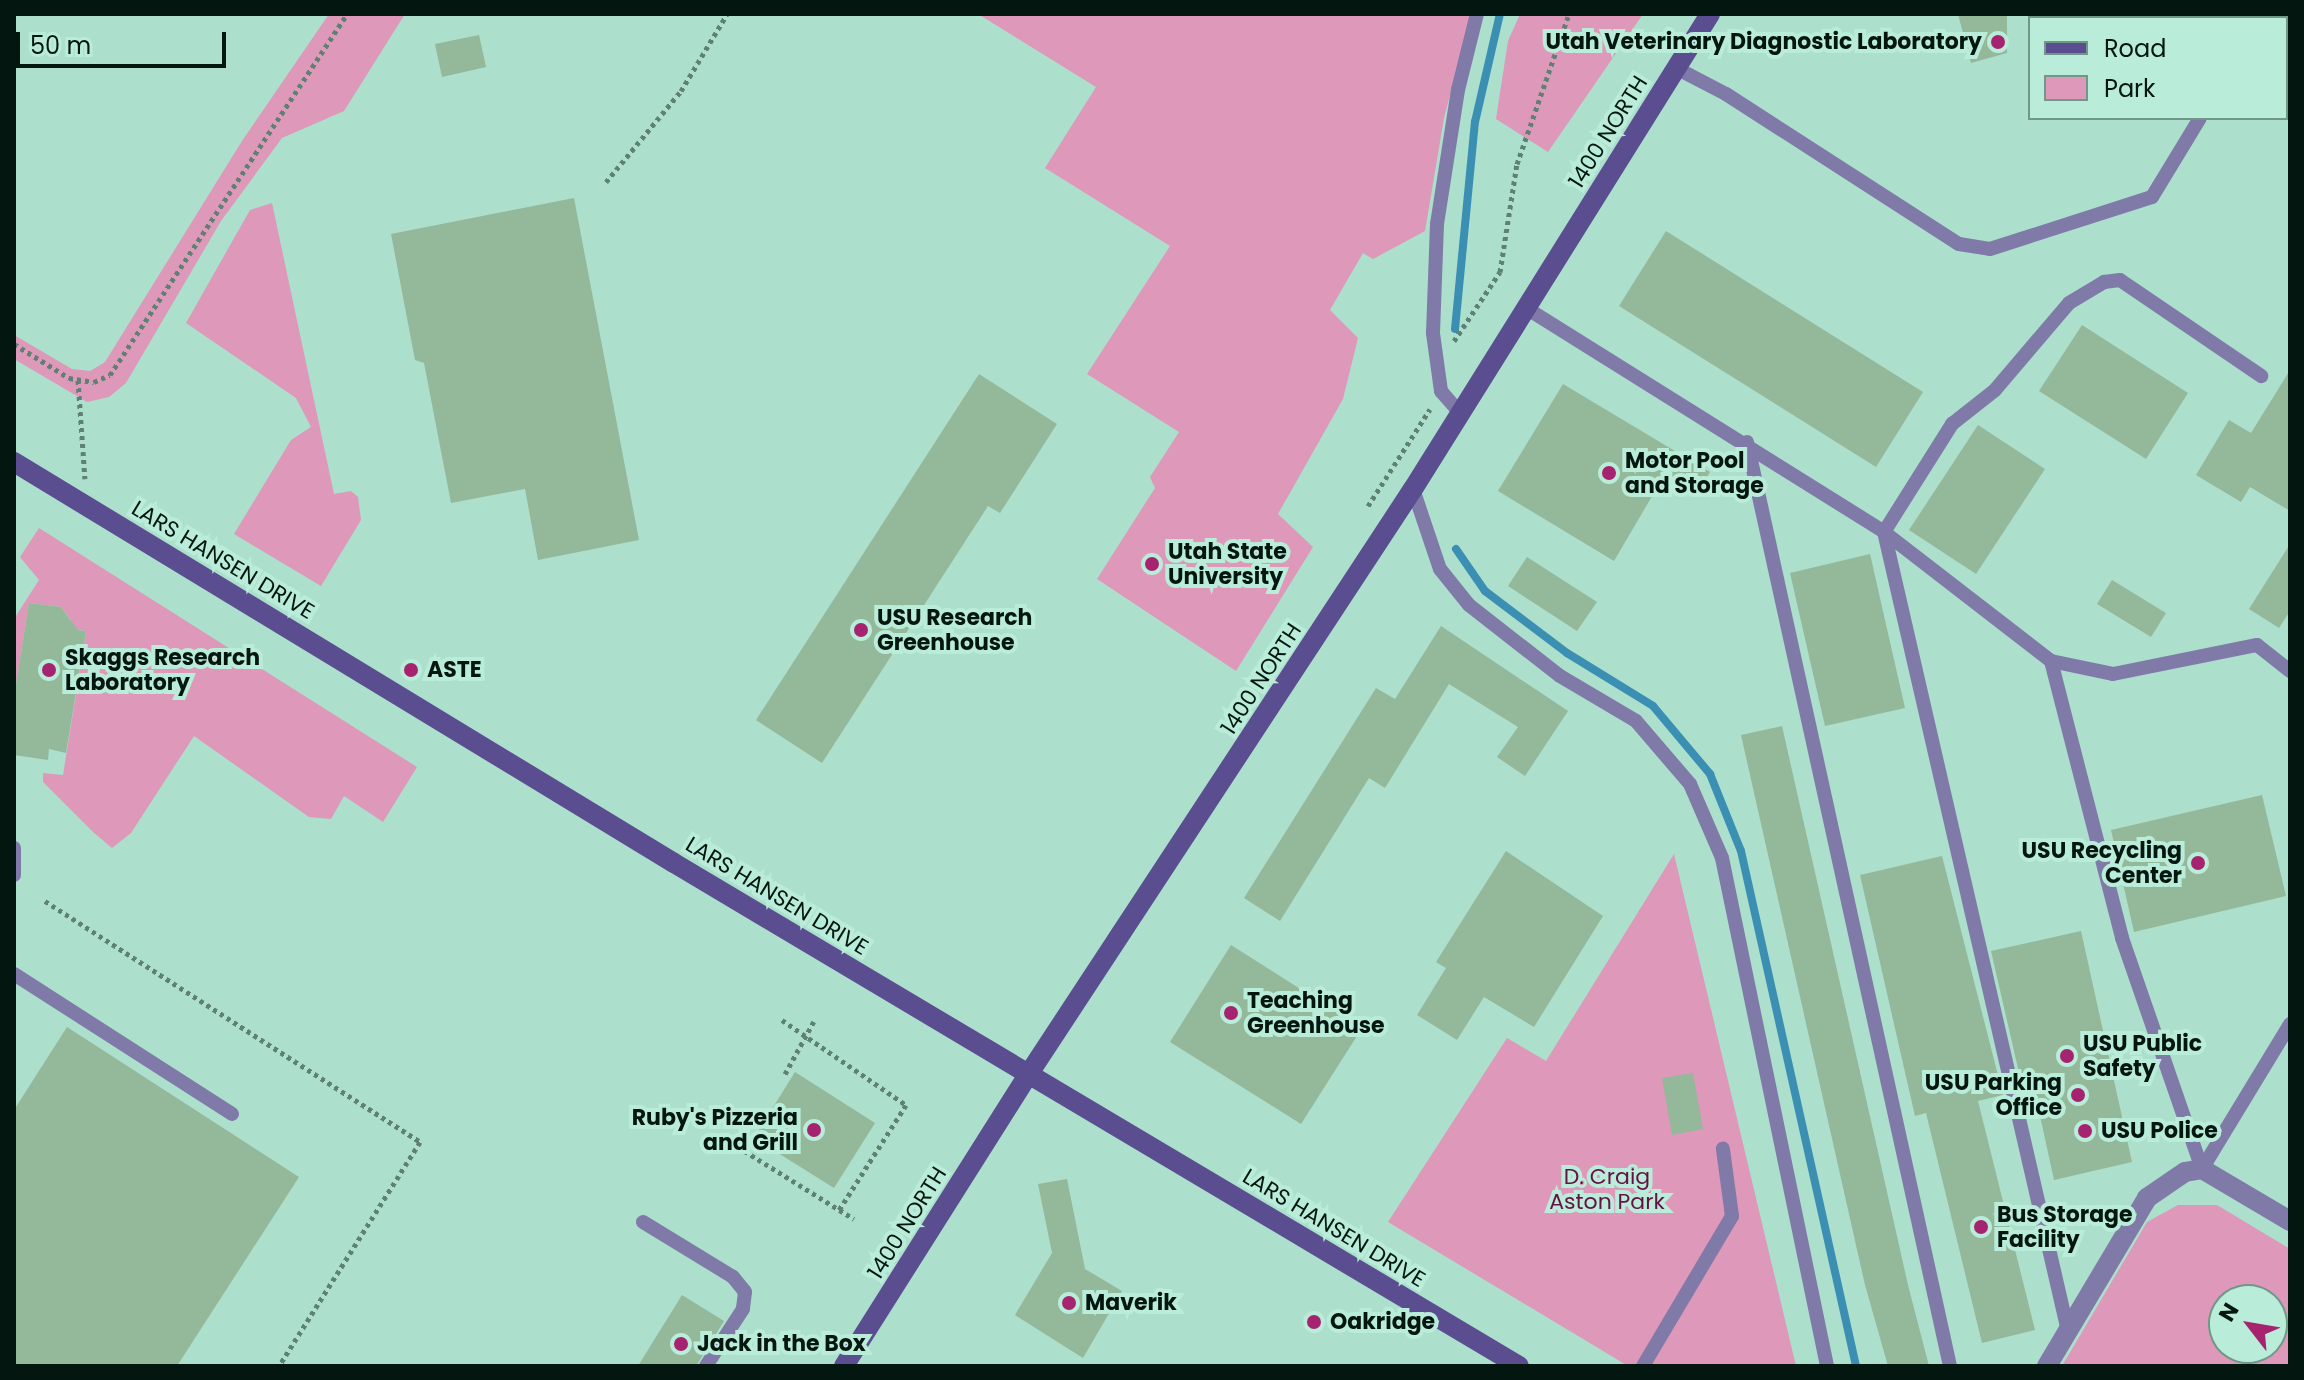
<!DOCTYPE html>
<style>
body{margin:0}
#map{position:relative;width:2304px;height:1380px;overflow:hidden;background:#acdfcc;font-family:Poppins,sans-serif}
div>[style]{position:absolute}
.green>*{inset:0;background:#de98b9}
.stream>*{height:8px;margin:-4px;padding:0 4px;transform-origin:4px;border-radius:4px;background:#3b8fb3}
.building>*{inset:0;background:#94b89a}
.path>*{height:5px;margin-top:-2.5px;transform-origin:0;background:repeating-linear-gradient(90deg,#5e8174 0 4px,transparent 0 8px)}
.lane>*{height:14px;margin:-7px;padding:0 7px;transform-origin:7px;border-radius:7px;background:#807aa9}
.street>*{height:20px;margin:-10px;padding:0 10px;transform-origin:10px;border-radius:10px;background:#807aa9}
.secondary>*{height:20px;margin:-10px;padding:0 10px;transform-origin:10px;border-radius:10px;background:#5a4e91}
.dots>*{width:22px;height:22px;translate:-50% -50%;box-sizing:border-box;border:4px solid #b9edd9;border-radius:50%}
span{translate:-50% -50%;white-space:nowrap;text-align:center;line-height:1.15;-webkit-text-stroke:8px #b9edd9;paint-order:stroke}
.poi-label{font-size:22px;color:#041610;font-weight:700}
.right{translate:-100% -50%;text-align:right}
.left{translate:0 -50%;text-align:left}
.street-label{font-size:22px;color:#041610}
.park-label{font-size:22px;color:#661143}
.frame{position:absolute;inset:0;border:16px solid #041610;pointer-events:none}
.legend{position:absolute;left:2028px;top:16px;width:260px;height:104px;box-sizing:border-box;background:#b9edd9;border:2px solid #719789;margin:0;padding:10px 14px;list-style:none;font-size:24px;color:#041610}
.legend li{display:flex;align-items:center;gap:16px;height:40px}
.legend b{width:40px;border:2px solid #719789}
.north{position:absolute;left:2208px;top:1284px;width:80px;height:80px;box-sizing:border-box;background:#b9edd9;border:2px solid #719789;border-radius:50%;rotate:301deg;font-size:22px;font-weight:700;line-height:32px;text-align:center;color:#041610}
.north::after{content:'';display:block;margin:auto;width:28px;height:36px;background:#a62370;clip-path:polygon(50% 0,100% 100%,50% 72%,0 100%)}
.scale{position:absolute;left:16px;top:32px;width:210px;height:36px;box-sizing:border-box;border:4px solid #041610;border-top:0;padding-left:10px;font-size:24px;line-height:28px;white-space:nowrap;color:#041610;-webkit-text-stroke:6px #b9edd9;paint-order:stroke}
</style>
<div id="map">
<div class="green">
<i style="clip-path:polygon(329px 14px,405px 14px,344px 111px,282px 138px,221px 221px,126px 383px,109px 397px,87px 402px,14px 359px,14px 335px,72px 369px,90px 371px,105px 362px,242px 141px)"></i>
<i style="clip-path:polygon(978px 14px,1471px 14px,1444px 118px,1425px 231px,1373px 259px,1363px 253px,1330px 310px,1358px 338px,1343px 399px,1278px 514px,1313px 547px,1236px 671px,1097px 579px,1155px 488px,1150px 477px,1179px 432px,1087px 374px,1170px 246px,1045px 168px,1096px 87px)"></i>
<i style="clip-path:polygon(1520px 14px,1643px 14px,1548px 152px,1496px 119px,1508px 41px)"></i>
<i style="clip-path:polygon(272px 203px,334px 494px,351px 491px,358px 497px,361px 520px,321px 586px,234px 534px,291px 440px,311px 427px,296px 398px,186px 323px,250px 210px)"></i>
<i style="clip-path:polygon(39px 528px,417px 767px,383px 822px,344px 796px,331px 819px,309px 817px,194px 736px,131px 833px,112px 848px,93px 832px,43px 782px,43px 773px,63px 775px,86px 631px,69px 628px,71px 620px,61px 607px,29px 603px,14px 697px,14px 619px,39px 580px,20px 557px)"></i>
<i style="clip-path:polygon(1674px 854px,1796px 1366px,1628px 1366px,1388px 1222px,1507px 1038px,1546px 1061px)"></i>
<i style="clip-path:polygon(evenodd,2178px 1205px,2217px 1205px,2290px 1249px,2290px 1366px,2062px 1366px,2147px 1222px,2178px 1205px,2272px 1300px,2272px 1348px,2224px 1348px,2224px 1300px,2272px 1300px)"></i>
</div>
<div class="stream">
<i style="left:1455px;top:329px;width:208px;rotate:-84.5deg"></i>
<i style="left:1475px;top:122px;width:111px;rotate:-77deg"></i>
<i style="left:1456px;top:549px;width:51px;rotate:55.4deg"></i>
<i style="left:1485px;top:591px;width:103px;rotate:37.1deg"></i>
<i style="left:1567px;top:653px;width:101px;rotate:31.6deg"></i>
<i style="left:1653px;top:706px;width:89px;rotate:50deg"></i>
<i style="left:1710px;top:774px;width:83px;rotate:68.1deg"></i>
<i style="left:1741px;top:851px;width:528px;rotate:77.41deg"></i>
</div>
<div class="building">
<i style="clip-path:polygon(1958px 14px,2007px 14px,2007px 53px,1971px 63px)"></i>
<i style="clip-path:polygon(479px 35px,486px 67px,442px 77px,435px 44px)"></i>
<i style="clip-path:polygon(574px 198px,639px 540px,538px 560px,525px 489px,451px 503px,424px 363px,415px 360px,391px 234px)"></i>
<i style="clip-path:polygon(1666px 231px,1923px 392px,1876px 467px,1619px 306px)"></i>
<i style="clip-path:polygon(2082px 325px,2188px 393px,2146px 459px,2039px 391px)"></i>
<i style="clip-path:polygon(2290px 370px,2290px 511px,2250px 487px,2241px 502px,2196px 475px,2229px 420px,2251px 433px)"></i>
<i style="clip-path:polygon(979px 374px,1057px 424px,1000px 513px,988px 506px,822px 763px,756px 720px)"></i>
<i style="clip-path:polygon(1563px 384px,1710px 472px,1697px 493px,1665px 474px,1614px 561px,1498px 491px)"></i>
<i style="clip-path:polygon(1978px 425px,2045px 469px,1976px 574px,1909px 530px)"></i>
<i style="clip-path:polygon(2290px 544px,2290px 611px,2279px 628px,2249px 609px)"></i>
<i style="clip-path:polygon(1870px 554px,1905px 708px,1825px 726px,1790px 573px)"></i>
<i style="clip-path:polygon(1527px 557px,1597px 602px,1577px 631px,1508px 586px)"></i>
<i style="clip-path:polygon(2112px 580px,2166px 613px,2151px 637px,2097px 604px)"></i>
<i style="clip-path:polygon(29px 603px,61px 607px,78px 630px,86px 631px,66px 753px,49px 749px,48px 760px,14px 755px,14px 697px)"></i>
<i style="clip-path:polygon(1441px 626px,1568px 711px,1525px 776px,1497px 757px,1518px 727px,1449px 684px,1385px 788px,1369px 778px,1280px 921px,1244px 898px,1376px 688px,1395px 699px)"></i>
<i style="clip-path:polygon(1782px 726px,1908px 1285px,1929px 1366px,1888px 1366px,1865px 1285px,1741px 735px)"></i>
<i style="clip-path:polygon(2262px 795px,2286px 896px,2134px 932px,2111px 830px)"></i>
<i style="clip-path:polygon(1506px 851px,1603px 916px,1534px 1027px,1484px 997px,1457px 1040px,1417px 1015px,1446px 968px,1436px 962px)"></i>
<i style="clip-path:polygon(1942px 856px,2003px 1095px,1978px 1101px,2035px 1330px,1982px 1343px,1926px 1113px,1915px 1116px,1860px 875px)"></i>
<i style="clip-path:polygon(2081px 931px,2132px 1162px,2054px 1180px,2034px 1088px,2023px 1090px,1991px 951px)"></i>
<i style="clip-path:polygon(1231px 945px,1362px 1028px,1301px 1124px,1170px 1042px)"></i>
<i style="clip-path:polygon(67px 1027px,299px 1177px,177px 1366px,14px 1366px,14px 1110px)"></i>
<i style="clip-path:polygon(795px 1072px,875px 1123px,834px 1188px,754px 1138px)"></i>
<i style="clip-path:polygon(1693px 1073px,1703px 1129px,1672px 1135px,1662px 1078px)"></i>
<i style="clip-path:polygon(1067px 1179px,1085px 1269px,1122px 1291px,1083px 1358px,1015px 1315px,1052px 1253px,1038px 1184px)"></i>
<i style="clip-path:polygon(682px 1295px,724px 1321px,696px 1366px,638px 1366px)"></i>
</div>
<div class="path">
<i style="left:606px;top:182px;width:118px;rotate:-50.5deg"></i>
<i style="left:681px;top:91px;width:90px;rotate:-59.1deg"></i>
<i style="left:1454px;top:341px;width:83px;rotate:-56.3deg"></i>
<i style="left:1500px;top:272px;width:109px;rotate:-81.1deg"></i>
<i style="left:1517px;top:164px;width:159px;rotate:-70.9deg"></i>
<i style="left:14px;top:344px;width:65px;rotate:31.7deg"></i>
<i style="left:69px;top:378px;width:25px;rotate:9deg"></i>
<i style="left:94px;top:382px;width:17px;rotate:-24deg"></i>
<i style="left:110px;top:375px;width:432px;rotate:-56.7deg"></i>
<i style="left:78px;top:380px;width:99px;rotate:86deg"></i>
<i style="left:1368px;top:506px;width:115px;rotate:-57.4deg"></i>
<i style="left:45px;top:901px;width:446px;rotate:32.7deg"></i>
<i style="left:420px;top:1142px;width:265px;rotate:122.2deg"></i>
<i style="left:782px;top:1020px;width:150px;rotate:34.4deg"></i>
<i style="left:906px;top:1105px;width:125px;rotate:122.5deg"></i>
<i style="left:785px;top:1074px;width:60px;rotate:-61.3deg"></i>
<i style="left:717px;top:1134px;width:161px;rotate:31.8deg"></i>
</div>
<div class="lane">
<i style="left:2177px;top:17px;width:1px;rotate:90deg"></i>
<i style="left:1676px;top:68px;width:56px;rotate:27.5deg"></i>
<i style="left:1726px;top:94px;width:277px;rotate:32.8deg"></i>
<i style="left:1959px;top:244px;width:31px;rotate:9deg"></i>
<i style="left:1990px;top:249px;width:170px;rotate:-17.8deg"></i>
<i style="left:2152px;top:197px;width:92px;rotate:-58.7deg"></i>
<i style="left:1526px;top:308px;width:422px;rotate:32deg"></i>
<i style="left:1884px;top:532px;width:211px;rotate:37.7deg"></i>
<i style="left:2051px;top:661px;width:286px;rotate:75.6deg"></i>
<i style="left:2122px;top:938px;width:244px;rotate:70.9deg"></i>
<i style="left:1460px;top:413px;width:29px;rotate:-131deg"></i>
<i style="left:1441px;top:391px;width:59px;rotate:-97.9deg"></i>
<i style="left:1433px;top:333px;width:109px;rotate:-87.9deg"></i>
<i style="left:1437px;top:224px;width:136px;rotate:-81.1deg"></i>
<i style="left:1458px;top:90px;width:78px;rotate:-76deg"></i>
<i style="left:1747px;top:442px;width:946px;rotate:77.61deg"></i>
<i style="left:1413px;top:489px;width:84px;rotate:71.4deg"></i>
<i style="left:1440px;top:569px;width:46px;rotate:51.1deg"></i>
<i style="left:1469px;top:605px;width:115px;rotate:38deg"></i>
<i style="left:1560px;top:676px;width:88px;rotate:30.6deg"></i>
<i style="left:1636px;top:721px;width:83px;rotate:49.4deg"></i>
<i style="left:1690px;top:784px;width:81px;rotate:66.6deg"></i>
<i style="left:1722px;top:858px;width:519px;rotate:78.32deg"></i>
<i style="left:2051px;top:661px;width:63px;rotate:11.8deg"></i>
<i style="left:2113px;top:674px;width:147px;rotate:-11.4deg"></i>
<i style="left:2257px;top:645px;width:42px;rotate:38.2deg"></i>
<i style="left:14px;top:848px;width:27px;rotate:90deg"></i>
<i style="left:14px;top:974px;width:259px;rotate:32.7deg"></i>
<i style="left:2202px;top:1169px;width:170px;rotate:-58.7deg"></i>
<i style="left:643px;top:1222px;width:105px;rotate:31.4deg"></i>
<i style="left:733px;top:1277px;width:19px;rotate:51deg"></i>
<i style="left:745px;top:1292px;width:17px;rotate:97deg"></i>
<i style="left:743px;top:1309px;width:68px;rotate:123deg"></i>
<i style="left:2067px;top:1327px;width:816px;rotate:-102.96deg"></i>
<i style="left:1884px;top:532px;width:128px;rotate:-57.8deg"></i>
<i style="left:1952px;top:424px;width:55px;rotate:-38.3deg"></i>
<i style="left:1995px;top:390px;width:114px;rotate:-49.6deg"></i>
<i style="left:2069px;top:303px;width:41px;rotate:-31deg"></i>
<i style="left:2104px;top:282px;width:16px;rotate:-7deg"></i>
<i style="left:2120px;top:280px;width:171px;rotate:34.2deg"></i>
<i style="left:1643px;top:1366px;width:174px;rotate:-59.3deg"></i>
<i style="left:1732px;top:1216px;width:68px;rotate:-97.7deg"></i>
</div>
<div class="street">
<i style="left:2047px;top:1366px;width:196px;rotate:-59.2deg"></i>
<i style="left:2147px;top:1198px;width:46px;rotate:-34.4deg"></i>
<i style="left:2185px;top:1172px;width:17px;rotate:-10deg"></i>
<i style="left:2202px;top:1169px;width:102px;rotate:30.6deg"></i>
</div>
<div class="secondary">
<i style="left:14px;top:462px;width:772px;rotate:31.28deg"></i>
<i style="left:674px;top:863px;width:983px;rotate:30.76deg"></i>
<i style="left:844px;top:1366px;width:344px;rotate:-57.7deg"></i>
<i style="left:1028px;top:1075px;width:701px;rotate:-56.7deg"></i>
<i style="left:1413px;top:489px;width:560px;rotate:-57.98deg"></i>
</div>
<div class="dots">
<i style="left:1998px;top:42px;background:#a62370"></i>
<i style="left:1609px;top:473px;background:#a62370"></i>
<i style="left:1152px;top:564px;background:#a62370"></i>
<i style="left:861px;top:630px;background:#a62370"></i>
<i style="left:49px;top:670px;background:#a62370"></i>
<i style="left:411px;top:670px;background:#a62370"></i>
<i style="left:2198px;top:863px;background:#a62370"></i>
<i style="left:1231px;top:1013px;background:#a62370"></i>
<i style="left:2067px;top:1056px;background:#a62370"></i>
<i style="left:2078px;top:1095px;background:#a62370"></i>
<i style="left:814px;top:1130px;background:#a62370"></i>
<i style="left:2085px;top:1131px;background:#a62370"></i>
<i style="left:1981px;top:1227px;background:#a62370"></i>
<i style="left:1069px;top:1303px;background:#a62370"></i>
<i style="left:1314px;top:1322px;background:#a62370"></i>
<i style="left:681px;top:1344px;background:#a62370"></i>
</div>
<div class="poi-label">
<span class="right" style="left:1982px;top:42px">Utah Veterinary Diagnostic Laboratory</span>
<span class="left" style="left:1625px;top:473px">Motor Pool<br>and Storage</span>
<span class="left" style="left:1168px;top:564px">Utah State<br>University</span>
<span class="left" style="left:877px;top:630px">USU Research<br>Greenhouse</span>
<span class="left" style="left:65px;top:670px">Skaggs Research<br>Laboratory</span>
<span class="left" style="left:427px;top:670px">ASTE</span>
<span class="right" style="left:2182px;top:863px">USU Recycling<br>Center</span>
<span class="left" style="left:1247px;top:1013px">Teaching<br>Greenhouse</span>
<span class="left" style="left:2083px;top:1056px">USU Public<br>Safety</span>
<span class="right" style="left:2062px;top:1095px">USU Parking<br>Office</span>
<span class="right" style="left:798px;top:1130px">Ruby's Pizzeria<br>and Grill</span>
<span class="left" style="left:2101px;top:1131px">USU Police</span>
<span class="left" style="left:1997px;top:1227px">Bus Storage<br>Facility</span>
<span class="left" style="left:1085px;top:1303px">Maverik</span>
<span class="left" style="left:1330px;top:1322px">Oakridge</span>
<span class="left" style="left:697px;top:1344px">Jack in the Box</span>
</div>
<div class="street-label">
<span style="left:1608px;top:132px;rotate:-58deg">1400 NORTH</span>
<span style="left:223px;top:560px;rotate:31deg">LARS HANSEN DRIVE</span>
<span style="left:1261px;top:679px;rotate:-57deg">1400 NORTH</span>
<span style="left:777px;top:896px;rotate:31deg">LARS HANSEN DRIVE</span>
<span style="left:907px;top:1223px;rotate:-58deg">1400 NORTH</span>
<span style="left:1334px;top:1228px;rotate:31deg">LARS HANSEN DRIVE</span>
</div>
<div class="park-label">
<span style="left:1607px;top:1189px">D. Craig<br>Aston Park</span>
</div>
<div class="frame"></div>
<ul class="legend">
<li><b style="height:10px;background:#5a4e91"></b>Road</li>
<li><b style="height:22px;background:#de98b9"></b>Park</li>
</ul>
<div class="north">N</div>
<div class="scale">50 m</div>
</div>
